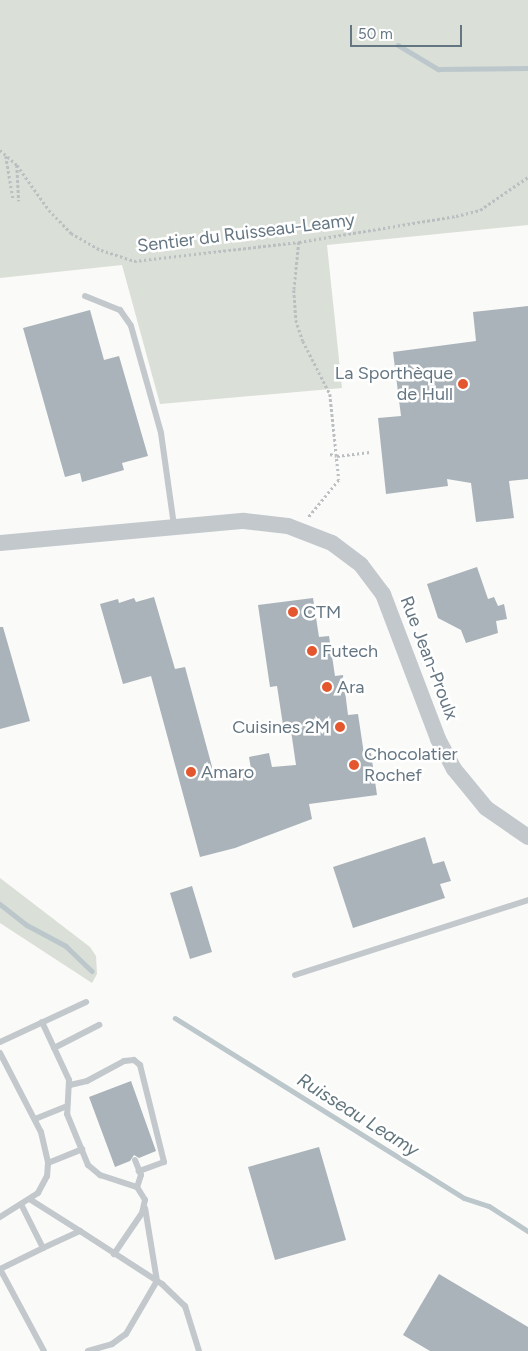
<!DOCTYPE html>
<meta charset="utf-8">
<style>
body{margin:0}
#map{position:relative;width:528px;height:1351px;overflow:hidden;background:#fafaf8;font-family:Figtree,sans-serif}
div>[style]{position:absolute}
.green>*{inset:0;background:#dadfd7}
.stream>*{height:4.5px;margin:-2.25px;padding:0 2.25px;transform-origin:2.25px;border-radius:2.25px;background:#bbc7cb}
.building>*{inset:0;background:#aab3b9}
.path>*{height:2.5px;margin-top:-1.25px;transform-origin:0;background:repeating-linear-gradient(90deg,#bbbfc2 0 2.5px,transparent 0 5px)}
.service>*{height:6px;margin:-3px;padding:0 3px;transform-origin:3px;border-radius:3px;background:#c3c8cc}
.tertiary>*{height:16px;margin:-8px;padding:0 8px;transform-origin:8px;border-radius:8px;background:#c3c8cc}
.dots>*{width:14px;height:14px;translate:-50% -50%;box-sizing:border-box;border:2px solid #fff;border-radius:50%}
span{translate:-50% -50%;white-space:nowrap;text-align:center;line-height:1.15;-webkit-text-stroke:5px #fff;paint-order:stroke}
.street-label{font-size:18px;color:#657683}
.poi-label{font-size:18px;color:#657683}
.right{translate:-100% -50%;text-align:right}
.left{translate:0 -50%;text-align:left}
.water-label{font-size:19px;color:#60757c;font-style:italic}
.scale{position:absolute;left:350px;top:25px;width:112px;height:22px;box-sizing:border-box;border:2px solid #657683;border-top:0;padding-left:6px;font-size:15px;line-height:18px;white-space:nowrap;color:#657683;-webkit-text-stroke:4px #fff;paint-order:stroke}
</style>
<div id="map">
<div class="green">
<i style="clip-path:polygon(0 0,528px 0,528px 225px,327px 245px,342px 388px,160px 404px,122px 265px,0 278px)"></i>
<i style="clip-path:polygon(0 878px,90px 947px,96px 956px,97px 974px,92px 983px,0 923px)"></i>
</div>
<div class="stream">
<i style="left:398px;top:45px;width:47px;rotate:31deg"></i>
<i style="left:438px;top:69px;width:90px;rotate:-0.6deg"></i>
<i style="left:0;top:904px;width:34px;rotate:38deg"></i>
<i style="left:27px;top:925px;width:44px;rotate:28.3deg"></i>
<i style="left:66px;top:946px;width:36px;rotate:44deg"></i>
<i style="left:175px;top:1018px;width:340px;rotate:31.9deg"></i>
<i style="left:464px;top:1198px;width:26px;rotate:18deg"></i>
<i style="left:489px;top:1206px;width:46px;rotate:32.7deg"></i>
</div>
<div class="building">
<i style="clip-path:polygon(528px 306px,528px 479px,509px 481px,514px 518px,476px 522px,471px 483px,447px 479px,448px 486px,386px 494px,378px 418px,401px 416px,393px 352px,476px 341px,473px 312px)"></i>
<i style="clip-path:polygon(90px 310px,104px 360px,119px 356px,148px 456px,122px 463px,124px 470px,82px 482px,80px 473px,65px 477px,23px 328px)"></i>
<i style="clip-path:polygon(477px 567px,488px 599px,494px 597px,498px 606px,504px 604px,507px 619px,496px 621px,498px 633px,466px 643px,461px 630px,438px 618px,427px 584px)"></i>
<i style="clip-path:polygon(154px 597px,175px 669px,185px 667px,214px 774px,251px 769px,249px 757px,269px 753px,272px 767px,296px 765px,290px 724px,283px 725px,277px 686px,270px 687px,258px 605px,313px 598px,319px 637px,329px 636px,335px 676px,343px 675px,348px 715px,358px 714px,364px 754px,371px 753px,377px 795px,309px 804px,312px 819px,235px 848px,200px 857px,151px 676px,123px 684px,100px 604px,118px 599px,119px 603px,134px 598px,136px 602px)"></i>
<i style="clip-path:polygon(0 627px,3px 627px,30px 721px,0 729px)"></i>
<i style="clip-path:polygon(425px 837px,433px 864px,444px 861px,451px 881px,440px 884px,445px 898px,353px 928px,333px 867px)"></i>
<i style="clip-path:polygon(192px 886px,212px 952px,190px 959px,170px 893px)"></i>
<i style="clip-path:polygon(131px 1081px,156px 1151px,139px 1158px,134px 1155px,130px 1161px,115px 1167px,89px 1097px)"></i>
<i style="clip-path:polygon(319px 1147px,346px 1240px,275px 1260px,248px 1167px)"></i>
<i style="clip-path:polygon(439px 1274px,528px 1327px,528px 1351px,430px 1351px,403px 1335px)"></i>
</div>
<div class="path">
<i style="left:0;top:150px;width:23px;rotate:41deg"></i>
<i style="left:17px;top:165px;width:55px;rotate:54.6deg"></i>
<i style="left:49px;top:210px;width:32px;rotate:46deg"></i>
<i style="left:71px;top:233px;width:34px;rotate:30deg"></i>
<i style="left:101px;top:250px;width:35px;rotate:18deg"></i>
<i style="left:134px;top:261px;width:166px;rotate:-6.6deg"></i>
<i style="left:299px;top:242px;width:159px;rotate:-9.4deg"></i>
<i style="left:456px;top:216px;width:25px;rotate:-14deg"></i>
<i style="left:480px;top:210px;width:58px;rotate:-34.5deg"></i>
<i style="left:6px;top:156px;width:43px;rotate:80.5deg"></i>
<i style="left:17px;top:165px;width:36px;rotate:87deg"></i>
<i style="left:299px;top:242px;width:48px;rotate:95.9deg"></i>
<i style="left:294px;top:290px;width:30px;rotate:86deg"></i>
<i style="left:296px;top:320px;width:22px;rotate:72deg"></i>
<i style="left:303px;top:341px;width:59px;rotate:63deg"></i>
<i style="left:330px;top:394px;width:86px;rotate:84deg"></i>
<i style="left:339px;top:480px;width:49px;rotate:129.2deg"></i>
<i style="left:330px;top:454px;width:7px;rotate:16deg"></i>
<i style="left:337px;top:456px;width:33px;rotate:-7deg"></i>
</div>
<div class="service">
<i style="left:85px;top:296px;width:38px;rotate:22deg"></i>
<i style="left:120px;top:310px;width:19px;rotate:55deg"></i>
<i style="left:131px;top:326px;width:111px;rotate:74.3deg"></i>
<i style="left:161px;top:433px;width:93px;rotate:82deg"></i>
<i style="left:295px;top:975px;width:245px;rotate:-17.8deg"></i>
<i style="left:42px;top:1022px;width:64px;rotate:65deg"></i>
<i style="left:69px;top:1080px;width:34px;rotate:93deg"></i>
<i style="left:67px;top:1114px;width:55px;rotate:67.6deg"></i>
<i style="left:88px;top:1165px;width:16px;rotate:40deg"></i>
<i style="left:100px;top:1175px;width:39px;rotate:18deg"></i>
<i style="left:137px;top:1187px;width:15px;rotate:58deg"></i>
<i style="left:145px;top:1200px;width:13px;rotate:103deg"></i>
<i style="left:142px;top:1213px;width:50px;rotate:124.3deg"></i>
<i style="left:0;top:1042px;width:95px;rotate:-24.9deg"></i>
<i style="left:54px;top:1048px;width:51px;rotate:-27.1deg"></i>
<i style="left:0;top:1053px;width:89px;rotate:62.6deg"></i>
<i style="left:41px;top:1132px;width:32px;rotate:77deg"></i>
<i style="left:48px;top:1163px;width:13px;rotate:94deg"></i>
<i style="left:47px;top:1176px;width:19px;rotate:118deg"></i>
<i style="left:38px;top:1193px;width:45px;rotate:147.7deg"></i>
<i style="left:70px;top:1085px;width:17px;rotate:-13deg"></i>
<i style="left:87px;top:1081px;width:42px;rotate:-28.4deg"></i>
<i style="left:124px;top:1061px;width:10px;rotate:-6deg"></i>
<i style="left:134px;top:1060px;width:8px;rotate:40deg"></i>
<i style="left:140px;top:1065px;width:100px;rotate:76.1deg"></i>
<i style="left:164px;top:1162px;width:27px;rotate:160deg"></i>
<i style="left:35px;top:1119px;width:32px;rotate:-22deg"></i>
<i style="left:135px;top:1160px;width:16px;rotate:68deg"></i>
<i style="left:141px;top:1175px;width:13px;rotate:108deg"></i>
<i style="left:48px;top:1163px;width:37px;rotate:-22deg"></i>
<i style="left:31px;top:1200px;width:58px;rotate:32.3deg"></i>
<i style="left:43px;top:1248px;width:41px;rotate:-24.7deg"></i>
<i style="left:80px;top:1231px;width:98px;rotate:32.9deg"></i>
<i style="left:162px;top:1284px;width:32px;rotate:44deg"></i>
<i style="left:185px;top:1306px;width:47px;rotate:72.7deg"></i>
<i style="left:0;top:1269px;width:48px;rotate:-26deg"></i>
<i style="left:43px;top:1248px;width:47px;rotate:-116.6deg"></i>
<i style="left:0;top:1269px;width:93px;rotate:61.8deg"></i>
<i style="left:88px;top:1351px;width:25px;rotate:-16deg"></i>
<i style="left:112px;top:1344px;width:17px;rotate:-36deg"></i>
<i style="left:126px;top:1334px;width:61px;rotate:-59.7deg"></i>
<i style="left:157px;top:1281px;width:74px;rotate:-99.3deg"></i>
</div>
<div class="tertiary">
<i style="left:0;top:543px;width:245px;rotate:-5.2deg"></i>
<i style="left:244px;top:521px;width:44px;rotate:6.5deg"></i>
<i style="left:288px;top:526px;width:47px;rotate:21.1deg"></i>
<i style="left:332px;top:543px;width:36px;rotate:37deg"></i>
<i style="left:361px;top:565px;width:36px;rotate:53deg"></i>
<i style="left:383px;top:594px;width:155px;rotate:69.2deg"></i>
<i style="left:438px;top:739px;width:34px;rotate:62deg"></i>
<i style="left:454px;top:769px;width:50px;rotate:50.6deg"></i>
<i style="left:486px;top:808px;width:51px;rotate:34.6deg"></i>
</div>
<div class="dots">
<i style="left:463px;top:384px;background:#e4572e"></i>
<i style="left:293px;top:612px;background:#e4572e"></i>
<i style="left:312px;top:651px;background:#e4572e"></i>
<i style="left:327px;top:687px;background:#e4572e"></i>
<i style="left:340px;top:727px;background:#e4572e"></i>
<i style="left:354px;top:765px;background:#e4572e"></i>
<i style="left:191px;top:772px;background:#e4572e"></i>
</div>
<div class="street-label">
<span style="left:246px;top:233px;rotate:-7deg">Sentier du Ruisseau-Leamy</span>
<span style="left:429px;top:658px;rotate:69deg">Rue Jean-Proulx</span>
</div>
<div class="poi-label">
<span class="right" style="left:453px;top:384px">La Sporthèque<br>de Hull</span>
<span class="left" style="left:303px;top:612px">CTM</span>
<span class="left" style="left:322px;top:651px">Futech</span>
<span class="left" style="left:337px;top:687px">Ara</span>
<span class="right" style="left:330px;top:727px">Cuisines 2M</span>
<span class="left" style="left:364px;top:765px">Chocolatier<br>Rochef</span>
<span class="left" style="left:201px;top:772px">Amaro</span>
</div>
<div class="water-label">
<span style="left:358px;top:1115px;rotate:32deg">Ruisseau Leamy</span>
</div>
<div class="scale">50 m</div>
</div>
